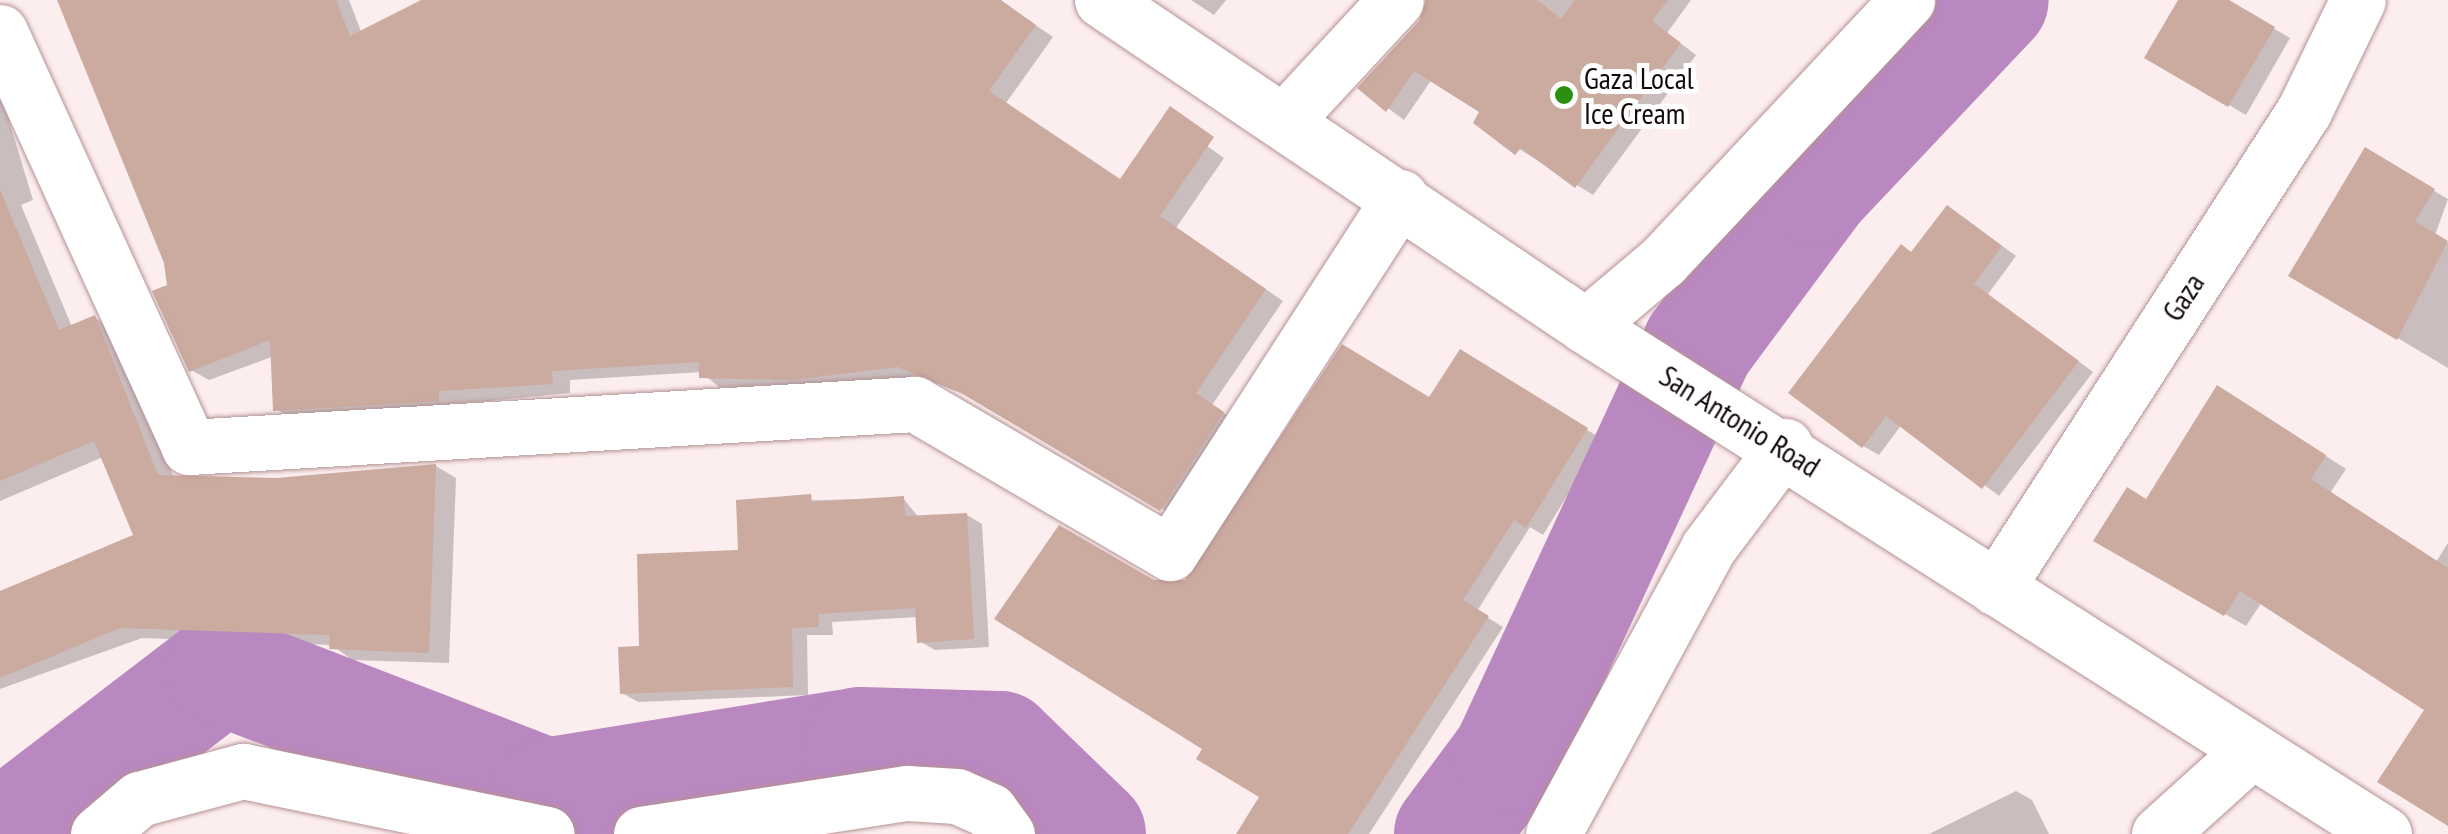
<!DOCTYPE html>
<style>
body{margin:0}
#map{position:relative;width:2448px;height:834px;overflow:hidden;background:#fcedee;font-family:"PT Sans Narrow",sans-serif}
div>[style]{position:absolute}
.shadow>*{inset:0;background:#0003}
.river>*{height:112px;margin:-56px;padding:0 56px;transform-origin:56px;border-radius:56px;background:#ba88c0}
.building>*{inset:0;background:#cbaa9f}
.roads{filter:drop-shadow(0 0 2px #b49294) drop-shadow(0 0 2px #b49294)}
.minor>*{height:55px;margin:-27.5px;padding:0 27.5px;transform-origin:27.5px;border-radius:27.5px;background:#fff}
.tertiary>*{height:55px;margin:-27.5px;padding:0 27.5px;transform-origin:27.5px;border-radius:27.5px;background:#fff}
.dots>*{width:28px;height:28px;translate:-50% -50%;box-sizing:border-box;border:5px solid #fff;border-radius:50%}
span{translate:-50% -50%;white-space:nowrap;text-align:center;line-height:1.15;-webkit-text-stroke:10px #fff;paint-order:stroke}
.poi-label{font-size:30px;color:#140809}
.left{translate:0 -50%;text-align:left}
.street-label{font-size:30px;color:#140809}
</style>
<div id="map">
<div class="shadow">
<i style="clip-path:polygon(63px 0,349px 0,362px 34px,424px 0,999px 0,1053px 37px,1006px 103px,1121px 181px,1182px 128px,1224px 158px,1176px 228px,1283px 301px,1212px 405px,1240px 424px,1179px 519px,980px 401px,918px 376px,812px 389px,719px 387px,701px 372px,570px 380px,570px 393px,294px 420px,276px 409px,274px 356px,209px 380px,191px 370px,166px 262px)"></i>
<i style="clip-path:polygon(1191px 0,1226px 0,1214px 15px)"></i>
<i style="clip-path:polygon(1427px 0,1691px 0,1667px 33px,1696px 55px,1593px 195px,1476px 122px,1482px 112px,1432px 79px,1404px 120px,1361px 88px,1422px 22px)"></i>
<i style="clip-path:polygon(2181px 0,2225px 0,2290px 38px,2246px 115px,2148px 57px)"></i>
<i style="clip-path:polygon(0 91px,33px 200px,21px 205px,72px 327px,95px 318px,115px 330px,174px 478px,276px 481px,436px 466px,456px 478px,449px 663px,352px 660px,332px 645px,142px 638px,0 689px,0 594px,136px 537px,103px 457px,0 501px)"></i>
<i style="clip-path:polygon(2366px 151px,2448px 199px,2435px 235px,2448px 243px,2448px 368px,2292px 275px)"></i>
<i style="clip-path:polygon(1963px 217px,2016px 256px,1988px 294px,2093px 372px,1999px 496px,1902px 424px,1879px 455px,1863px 446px,1913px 254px)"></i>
<i style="clip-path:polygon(1476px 361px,1602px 439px,1543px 535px,1530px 527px,1477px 611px,1503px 627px,1369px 834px,1267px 834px,1263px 796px,1205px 748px,1154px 582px,1187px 583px)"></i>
<i style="clip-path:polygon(2239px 400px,2346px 469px,2330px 493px,2436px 562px,2448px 543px,2448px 823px,2428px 710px,2262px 602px,2246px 626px,2097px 540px,2147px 502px)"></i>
<i style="clip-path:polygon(903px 498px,919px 518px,967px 515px,982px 524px,989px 647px,935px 650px,919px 641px,918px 617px,832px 622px,833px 635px,807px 635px,808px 695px,638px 702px,622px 693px,642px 648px,741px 552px,739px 502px)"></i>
<i style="clip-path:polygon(2016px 791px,2032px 800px,2049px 834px,1929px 834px)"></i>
</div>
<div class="river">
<i style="left:6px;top:834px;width:272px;rotate:-37.4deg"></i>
<i style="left:222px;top:669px;width:347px;rotate:21.1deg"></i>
<i style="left:546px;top:794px;width:318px;rotate:-9.2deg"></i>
<i style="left:860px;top:743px;width:140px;rotate:1.6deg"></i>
<i style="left:1000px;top:747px;width:125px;rotate:44deg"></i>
<i style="left:1450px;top:834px;width:97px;rotate:-53.4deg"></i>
<i style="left:1508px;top:756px;width:452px;rotate:-65.1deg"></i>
<i style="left:1698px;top:346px;width:198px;rotate:-53.4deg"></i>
<i style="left:1816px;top:187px;width:257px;rotate:-46.6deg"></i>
</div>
<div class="building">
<i style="clip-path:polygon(57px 0,336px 0,350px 36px,421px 0,1001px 0,1036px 25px,989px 91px,1120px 179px,1170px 106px,1214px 137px,1160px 216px,1266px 289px,1196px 393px,1224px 412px,1160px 511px,961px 393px,898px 367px,792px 380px,699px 378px,699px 362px,552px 371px,553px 384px,439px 391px,439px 401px,273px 411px,270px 340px,189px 372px,152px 291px,167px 285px,164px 263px)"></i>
<i style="clip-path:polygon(1426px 0,1537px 0,1561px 19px,1575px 0,1668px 0,1652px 21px,1681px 43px,1575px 188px,1521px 148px,1515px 155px,1473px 123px,1479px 112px,1414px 71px,1386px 112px,1357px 88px,1419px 21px)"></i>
<i style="clip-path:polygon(2178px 0,2229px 0,2275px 27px,2228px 107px,2144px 58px)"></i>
<i style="clip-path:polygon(2365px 147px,2435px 189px,2415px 221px,2448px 241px,2397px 340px,2288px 276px)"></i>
<i style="clip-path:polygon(0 190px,59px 330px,95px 315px,158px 475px,276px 478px,436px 464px,429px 653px,329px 649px,330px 635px,120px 628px,0 678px,0 591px,133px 535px,94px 441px,0 481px)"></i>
<i style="clip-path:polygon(1947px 205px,2002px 246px,1974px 284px,2079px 361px,1982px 489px,1886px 416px,1862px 448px,1788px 393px,1901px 244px,1911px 252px)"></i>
<i style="clip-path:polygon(1342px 344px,1429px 397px,1460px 349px,1588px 428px,1526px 528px,1514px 520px,1463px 600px,1489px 616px,1348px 834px,1236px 834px,1259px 797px,1196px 759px,1202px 749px,994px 619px,1059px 525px,1154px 580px,1185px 580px)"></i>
<i style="clip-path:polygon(2217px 385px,2326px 455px,2311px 479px,2448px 568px,2448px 826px,2377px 782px,2424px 710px,2240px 591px,2224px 616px,2093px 541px,2127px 487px,2146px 499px)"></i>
<i style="clip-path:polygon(811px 494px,812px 502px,904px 496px,905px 516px,967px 513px,974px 639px,917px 643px,915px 608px,818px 614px,819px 627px,792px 628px,793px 687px,620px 694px,618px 647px,639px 646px,637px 554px,738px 550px,736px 500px)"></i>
</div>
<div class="roads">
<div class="minor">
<i style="left:0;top:32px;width:456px;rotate:65.5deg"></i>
<i style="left:189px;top:447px;width:727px;rotate:-3.39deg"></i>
<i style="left:915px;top:404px;width:295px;rotate:30.3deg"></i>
<i style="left:1170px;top:553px;width:424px;rotate:-57.1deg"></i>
<i style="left:1285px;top:120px;width:163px;rotate:-47.2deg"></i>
<i style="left:1586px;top:326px;width:102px;rotate:-40.2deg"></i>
<i style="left:1664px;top:260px;width:356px;rotate:-46.9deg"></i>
<i style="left:1996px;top:588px;width:568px;rotate:-57.15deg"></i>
<i style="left:2304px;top:111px;width:123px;rotate:-64.1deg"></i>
<i style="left:98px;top:834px;width:54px;rotate:-40.5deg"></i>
<i style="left:139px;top:799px;width:108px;rotate:-15.1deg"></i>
<i style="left:243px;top:771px;width:310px;rotate:11.7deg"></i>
<i style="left:641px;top:834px;width:269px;rotate:-8.8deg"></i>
<i style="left:907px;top:793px;width:50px;rotate:3.4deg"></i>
<i style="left:957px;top:796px;width:36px;rotate:24deg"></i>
<i style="left:990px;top:811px;width:29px;rotate:54deg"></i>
<i style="left:1553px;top:834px;width:325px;rotate:-61.5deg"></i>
<i style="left:1708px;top:548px;width:128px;rotate:-53deg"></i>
<i style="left:2159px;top:834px;width:125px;rotate:-42.1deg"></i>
</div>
<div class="tertiary">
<i style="left:1102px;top:0;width:584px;rotate:33.96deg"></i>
<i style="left:1586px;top:326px;width:946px;rotate:32.48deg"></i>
</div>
</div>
<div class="dots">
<i style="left:1564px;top:95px;background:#2b9010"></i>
</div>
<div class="poi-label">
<span class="left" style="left:1584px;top:95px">Gaza Local<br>Ice Cream</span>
</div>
<div class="street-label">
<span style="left:2183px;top:297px;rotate:-57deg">Gaza</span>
<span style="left:1740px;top:421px;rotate:32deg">San Antonio Road</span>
</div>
</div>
